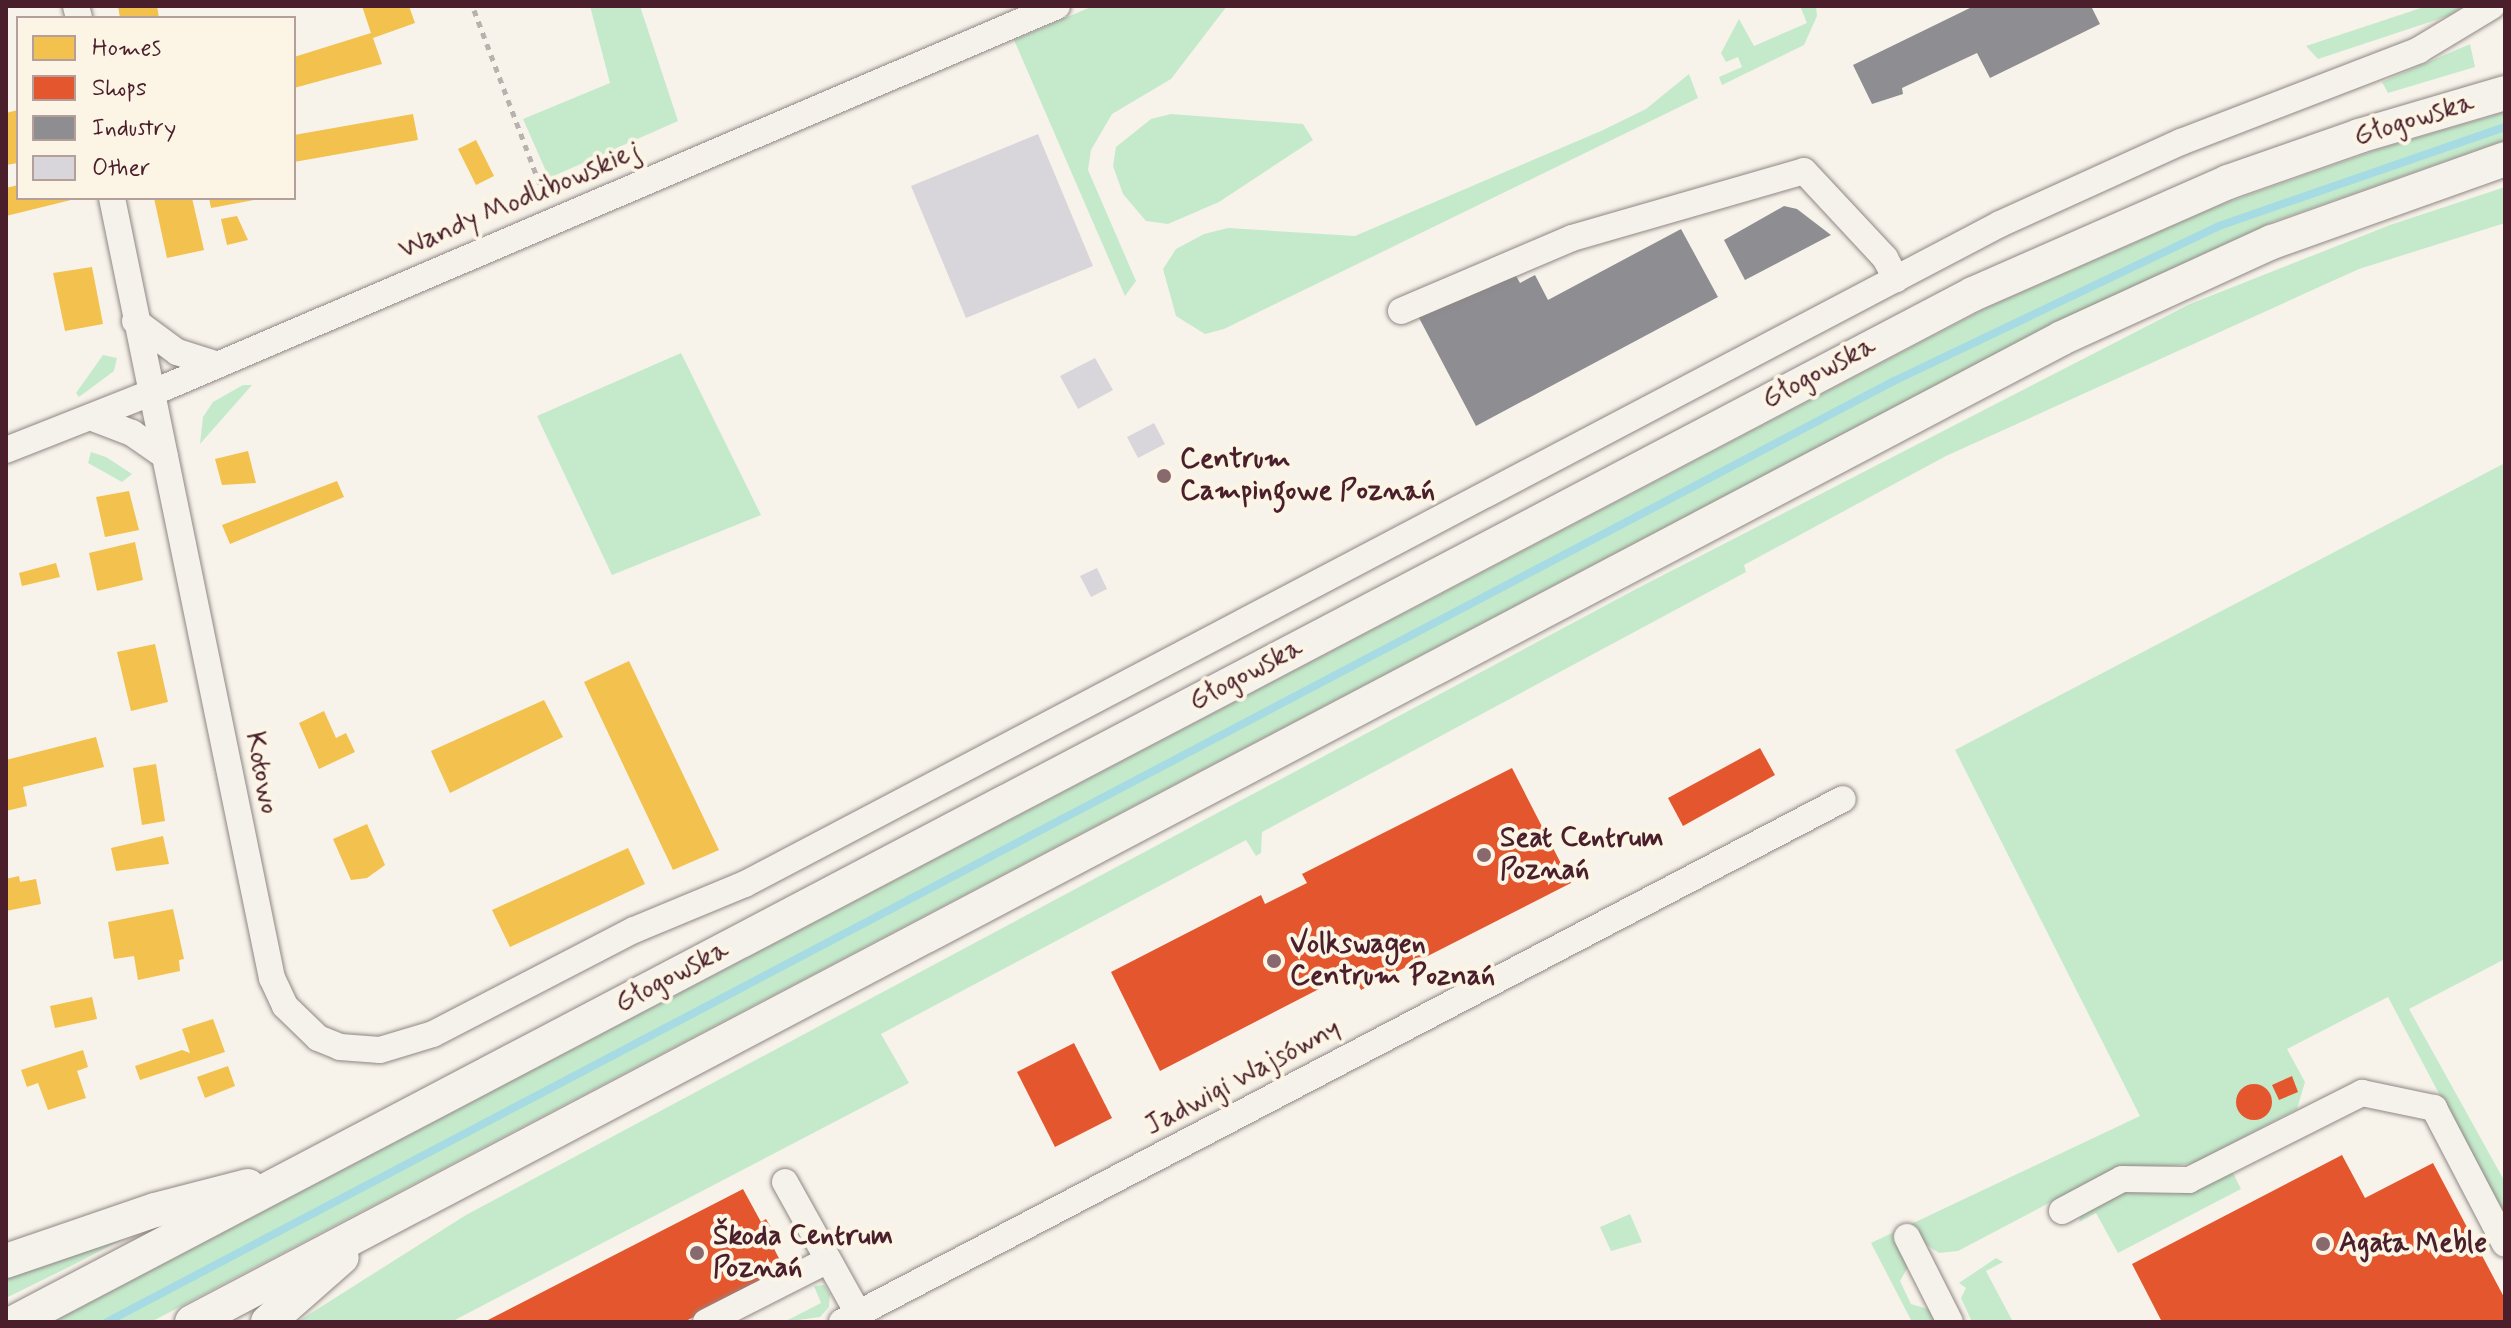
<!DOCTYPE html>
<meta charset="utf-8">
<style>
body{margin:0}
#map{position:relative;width:2511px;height:1328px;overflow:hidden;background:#f7f3ea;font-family:Mynerve,sans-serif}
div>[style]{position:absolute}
.green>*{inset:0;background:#c4eacb}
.homes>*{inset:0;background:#f2c14e}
.shops>*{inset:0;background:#e4572e}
.round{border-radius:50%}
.industry>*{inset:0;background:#8d8d92}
.stream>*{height:8px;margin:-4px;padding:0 4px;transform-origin:4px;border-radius:4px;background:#a6dbe4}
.building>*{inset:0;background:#d9d6db}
.path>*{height:5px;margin-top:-2.5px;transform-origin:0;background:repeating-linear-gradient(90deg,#b8b1ae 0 6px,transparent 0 12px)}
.roads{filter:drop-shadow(0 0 2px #908684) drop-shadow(0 0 2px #908684)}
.minor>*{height:26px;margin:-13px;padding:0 13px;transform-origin:13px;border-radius:13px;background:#f5f2ec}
.major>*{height:34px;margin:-17px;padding:0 17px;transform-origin:17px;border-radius:17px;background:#f5f2ec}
.dots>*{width:22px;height:22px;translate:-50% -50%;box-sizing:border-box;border:4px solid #fcf5e5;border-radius:50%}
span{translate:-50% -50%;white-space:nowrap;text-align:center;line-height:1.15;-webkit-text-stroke:8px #fcf5e5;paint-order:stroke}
.street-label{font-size:28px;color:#4a1f2b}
.poi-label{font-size:28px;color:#4a1f2b;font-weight:700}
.left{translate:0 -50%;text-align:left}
.frame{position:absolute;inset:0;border:8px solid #4a1f2b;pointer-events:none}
.legend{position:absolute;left:16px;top:16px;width:280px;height:184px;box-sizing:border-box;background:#fcf5e5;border:2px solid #b59f9b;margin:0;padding:10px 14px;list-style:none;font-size:24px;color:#4a1f2b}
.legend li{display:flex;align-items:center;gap:16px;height:40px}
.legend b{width:40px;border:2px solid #b59f9b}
</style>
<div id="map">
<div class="green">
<i style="clip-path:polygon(590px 6px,640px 6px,678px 121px,549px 178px,523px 119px,610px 83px)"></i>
<i style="clip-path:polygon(1093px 6px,1227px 6px,1171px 79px,1112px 114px,1091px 150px,1088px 170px,1136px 281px,1125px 296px,1014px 40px)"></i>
<i style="clip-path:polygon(1800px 6px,1816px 6px,1817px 16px,1804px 45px,1722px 85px,1719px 77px,1742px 67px,1738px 57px,1726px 62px,1721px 53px,1739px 19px,1754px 46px,1807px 23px)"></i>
<i style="clip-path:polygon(2427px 6px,2464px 6px,2448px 16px,2318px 59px,2306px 46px)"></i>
<i style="clip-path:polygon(2470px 44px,2475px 67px,2388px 93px,2382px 82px)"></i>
<i style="clip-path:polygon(1689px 74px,1698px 98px,1224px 329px,1205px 334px,1176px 316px,1163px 269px,1176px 249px,1204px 234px,1228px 228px,1355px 236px,1601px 131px,1646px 109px)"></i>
<i style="clip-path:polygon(2505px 112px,2505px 140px,2275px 221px,2042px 329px,151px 1322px,53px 1322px,1986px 308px,2220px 205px,2379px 149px)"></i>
<i style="clip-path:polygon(1171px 114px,1303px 124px,1313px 140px,1219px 202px,1168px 224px,1146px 221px,1123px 194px,1113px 166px,1116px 147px,1151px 119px)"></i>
<i style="clip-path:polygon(2505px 187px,2505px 223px,2359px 269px,1946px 456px,1744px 565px,1746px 572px,1262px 832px,1261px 853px,1256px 856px,1246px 840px,881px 1034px,909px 1083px,451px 1322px,297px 1322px,466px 1215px,1640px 587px,2190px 304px,2390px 225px)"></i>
<i style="clip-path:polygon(681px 353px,761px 515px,612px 575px,537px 416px)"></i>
<i style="clip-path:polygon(103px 355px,117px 358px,114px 371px,79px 397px,76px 393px)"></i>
<i style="clip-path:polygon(243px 385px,252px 385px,200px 444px,203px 417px,213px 402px)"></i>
<i style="clip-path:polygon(91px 452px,106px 457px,132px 474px,122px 482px,88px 463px)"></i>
<i style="clip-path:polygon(2505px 463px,2505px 959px,2409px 1009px,2505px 1182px,2505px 1219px,2388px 997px,2287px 1049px,2305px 1082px,2297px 1109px,2195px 1163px,2104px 1174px,1958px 1251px,1939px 1253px,1922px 1242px,1900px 1281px,1911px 1304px,1931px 1310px,1937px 1322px,1912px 1322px,1871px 1243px,2140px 1116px,1955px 750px)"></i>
<i style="clip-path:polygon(2232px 1171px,2241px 1189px,2118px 1253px,2096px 1213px,2079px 1222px,2081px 1214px,2117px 1195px,2130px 1191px,2177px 1194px)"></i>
<i style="clip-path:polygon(1630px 1214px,1642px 1242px,1611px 1251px,1600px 1227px)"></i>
<i style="clip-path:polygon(133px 1234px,69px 1267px,6px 1298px,6px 1278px)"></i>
<i style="clip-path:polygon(1996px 1258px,2003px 1262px,1986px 1271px,2013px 1322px,1972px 1322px,1961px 1298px,1966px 1288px,1959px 1283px)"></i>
<i style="clip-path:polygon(824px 1285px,830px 1294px,829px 1307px,820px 1317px,784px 1322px,821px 1303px,814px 1286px)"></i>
</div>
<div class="homes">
<i style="clip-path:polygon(118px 6px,157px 6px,159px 18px,120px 18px)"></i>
<i style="clip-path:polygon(362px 6px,409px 6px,415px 23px,373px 38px,382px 64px,294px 88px,294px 57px,371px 33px)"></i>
<i style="clip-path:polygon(18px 110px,18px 163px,6px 165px,6px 113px)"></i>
<i style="clip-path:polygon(413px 114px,418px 140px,294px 162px,294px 135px)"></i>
<i style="clip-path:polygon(476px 140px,494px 176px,476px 185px,458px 149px)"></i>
<i style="clip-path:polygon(18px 185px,18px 198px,75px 199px,6px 216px,6px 188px)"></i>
<i style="clip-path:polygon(154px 198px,192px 198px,204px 250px,167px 258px)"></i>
<i style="clip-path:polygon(209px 198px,253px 198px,254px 200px,211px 208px)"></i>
<i style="clip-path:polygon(237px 216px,248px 240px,227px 245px,221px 219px)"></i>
<i style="clip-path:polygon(92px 267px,103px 324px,65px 331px,53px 273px)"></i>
<i style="clip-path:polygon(248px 451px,256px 483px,222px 485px,215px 459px)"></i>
<i style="clip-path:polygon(337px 481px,344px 497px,230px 544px,222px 525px)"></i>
<i style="clip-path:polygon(129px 491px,139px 530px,105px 537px,96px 497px)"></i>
<i style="clip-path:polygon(135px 542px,143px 580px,97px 591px,89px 553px)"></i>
<i style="clip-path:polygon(56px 563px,60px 577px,22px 586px,19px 573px)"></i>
<i style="clip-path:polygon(155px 644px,168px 702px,131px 711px,117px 652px)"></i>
<i style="clip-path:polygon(629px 661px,719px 850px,673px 870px,584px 682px)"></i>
<i style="clip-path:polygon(544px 700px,563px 737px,450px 793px,431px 751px)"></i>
<i style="clip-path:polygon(324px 711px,336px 738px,346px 733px,355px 752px,319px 769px,299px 723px)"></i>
<i style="clip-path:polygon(96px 737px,104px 767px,23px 787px,27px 806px,6px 811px,6px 760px)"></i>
<i style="clip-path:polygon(156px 764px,165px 821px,142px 825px,133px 768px)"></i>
<i style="clip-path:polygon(367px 824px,385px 865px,367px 878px,351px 880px,333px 839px)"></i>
<i style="clip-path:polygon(163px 836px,169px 864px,116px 871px,111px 848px)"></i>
<i style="clip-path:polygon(628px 848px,645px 884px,510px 947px,492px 910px)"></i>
<i style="clip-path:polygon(19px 876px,20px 882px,36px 879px,41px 904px,6px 911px,6px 879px)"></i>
<i style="clip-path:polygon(173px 909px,184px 959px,179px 960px,180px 971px,138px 980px,134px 956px,114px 959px,108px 922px)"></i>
<i style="clip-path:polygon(92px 997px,97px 1019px,55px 1028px,50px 1006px)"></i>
<i style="clip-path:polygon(213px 1019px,225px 1052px,140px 1080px,135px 1066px,182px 1050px,190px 1053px,182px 1029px)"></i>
<i style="clip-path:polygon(83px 1050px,88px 1067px,77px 1071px,86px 1098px,48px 1110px,38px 1083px,27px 1087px,21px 1070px)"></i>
<i style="clip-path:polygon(228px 1066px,235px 1086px,205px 1098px,197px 1077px)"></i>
</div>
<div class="shops">
<i style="clip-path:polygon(1760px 748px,1775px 775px,1683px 826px,1668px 798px)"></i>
<i style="clip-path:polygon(1512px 768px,1571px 883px,1361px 990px,1352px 972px,1160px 1071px,1111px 972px,1261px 895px,1265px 904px,1307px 883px,1302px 874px)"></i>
<i style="clip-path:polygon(1074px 1043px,1112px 1118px,1055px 1147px,1017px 1072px)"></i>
<i style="clip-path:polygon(2292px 1076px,2298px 1092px,2279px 1100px,2272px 1085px)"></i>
<i class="round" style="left:2236px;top:1084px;width:36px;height:36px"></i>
<i style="clip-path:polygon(2342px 1155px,2365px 1198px,2433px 1163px,2505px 1299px,2505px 1322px,2162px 1322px,2132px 1264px)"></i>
<i style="clip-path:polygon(743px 1189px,761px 1222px,766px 1219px,774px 1233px,768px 1237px,785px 1270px,684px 1322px,484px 1322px)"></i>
</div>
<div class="industry">
<i style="clip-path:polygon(1974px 6px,2091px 6px,2100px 24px,1990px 78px,1977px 53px,1902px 88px,1903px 94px,1872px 104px,1853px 65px)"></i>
<i style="clip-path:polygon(1784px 206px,1797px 209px,1831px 235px,1745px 280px,1724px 240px)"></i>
<i style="clip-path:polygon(1681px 229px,1718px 297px,1476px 426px,1418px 316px,1511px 267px,1520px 283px,1535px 275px,1548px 300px)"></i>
</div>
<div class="stream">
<i style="left:107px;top:1322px;width:2020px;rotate:-27.77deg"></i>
<i style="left:1894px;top:381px;width:360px;rotate:-25.5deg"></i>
<i style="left:2219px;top:226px;width:303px;rotate:-19.1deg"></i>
</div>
<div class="building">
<i style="clip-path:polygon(1038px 134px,1093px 266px,966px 318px,911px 186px)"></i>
<i style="clip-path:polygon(1095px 358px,1113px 390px,1078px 409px,1060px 376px)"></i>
<i style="clip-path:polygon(1154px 423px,1165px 444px,1138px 458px,1127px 437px)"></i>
<i style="clip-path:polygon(1097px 568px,1107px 589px,1091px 597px,1080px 576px)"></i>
</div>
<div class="path">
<i style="left:474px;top:10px;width:201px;rotate:69.3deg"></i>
</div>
<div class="roads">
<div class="minor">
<i style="left:76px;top:6px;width:12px;rotate:76deg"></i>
<i style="left:112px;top:198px;width:796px;rotate:78.41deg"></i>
<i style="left:272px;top:978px;width:31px;rotate:65deg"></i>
<i style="left:285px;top:1006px;width:46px;rotate:44.1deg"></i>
<i style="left:318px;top:1038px;width:24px;rotate:22deg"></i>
<i style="left:340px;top:1047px;width:40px;rotate:4.3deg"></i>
<i style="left:380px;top:1050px;width:55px;rotate:-16.8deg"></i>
<i style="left:433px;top:1034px;width:226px;rotate:-27.4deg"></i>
<i style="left:634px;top:930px;width:120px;rotate:-22.5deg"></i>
<i style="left:745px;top:884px;width:1418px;rotate:-27.74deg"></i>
<i style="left:2000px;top:224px;width:199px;rotate:-24.4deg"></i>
<i style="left:2181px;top:142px;width:255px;rotate:-21.1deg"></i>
<i style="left:2419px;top:50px;width:85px;rotate:-31.1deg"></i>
<i style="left:1401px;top:311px;width:186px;rotate:-23.1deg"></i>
<i style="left:1572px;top:238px;width:241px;rotate:-16.1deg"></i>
<i style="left:1804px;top:171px;width:119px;rotate:47deg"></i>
<i style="left:1885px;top:258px;width:24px;rotate:62deg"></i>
<i style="left:135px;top:321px;width:52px;rotate:36.4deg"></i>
<i style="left:177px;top:352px;width:43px;rotate:17.6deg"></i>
<i style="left:93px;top:418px;width:42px;rotate:21deg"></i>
<i style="left:132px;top:433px;width:40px;rotate:34.9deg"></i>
<i style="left:6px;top:450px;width:172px;rotate:-21.5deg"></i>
<i style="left:166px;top:387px;width:969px;rotate:-23.15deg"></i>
<i style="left:785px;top:1182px;width:150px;rotate:60.9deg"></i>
<i style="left:2062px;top:1211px;width:68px;rotate:-28.1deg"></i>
<i style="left:2122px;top:1179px;width:67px;rotate:0.9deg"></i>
<i style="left:2189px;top:1180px;width:194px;rotate:-26.7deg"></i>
<i style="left:2362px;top:1093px;width:74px;rotate:11.8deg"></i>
<i style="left:2434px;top:1108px;width:153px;rotate:62.4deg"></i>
<i style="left:1907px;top:1237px;width:95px;rotate:63.2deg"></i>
<i style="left:706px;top:1322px;width:135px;rotate:-26.9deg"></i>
<i style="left:842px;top:1322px;width:1129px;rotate:-27.59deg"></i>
</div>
<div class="major">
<i style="left:6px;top:1261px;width:157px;rotate:-18.9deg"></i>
<i style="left:155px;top:1210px;width:96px;rotate:-14.5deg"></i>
<i style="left:15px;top:1322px;width:2211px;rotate:-27.7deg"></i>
<i style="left:1973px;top:294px;width:279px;rotate:-23.7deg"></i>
<i style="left:2228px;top:182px;width:139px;rotate:-19.3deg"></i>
<i style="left:2359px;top:136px;width:152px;rotate:-16.4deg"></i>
<i style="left:192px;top:1322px;width:2113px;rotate:-27.75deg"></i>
<i style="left:2062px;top:338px;width:231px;rotate:-24.6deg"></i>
<i style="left:2272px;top:242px;width:247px;rotate:-19.6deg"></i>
<i style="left:268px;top:1322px;width:98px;rotate:-41.3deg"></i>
</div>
</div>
<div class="dots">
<i style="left:1164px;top:476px;background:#87696e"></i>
<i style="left:1484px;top:855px;background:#87696e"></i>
<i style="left:1274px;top:961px;background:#87696e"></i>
<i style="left:2323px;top:1244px;background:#87696e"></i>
<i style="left:697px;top:1253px;background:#87696e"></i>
</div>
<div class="street-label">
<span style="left:2414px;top:120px;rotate:-17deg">Głogowska</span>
<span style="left:520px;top:201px;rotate:-23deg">Wandy Modlibowskiej</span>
<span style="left:1819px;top:373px;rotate:-28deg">Głogowska</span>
<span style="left:1246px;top:675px;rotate:-28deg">Głogowska</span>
<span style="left:261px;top:773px;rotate:79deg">Kotowo</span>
<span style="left:672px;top:977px;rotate:-28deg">Głogowska</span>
<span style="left:1243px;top:1078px;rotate:-28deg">Jadwigi Wajsówny</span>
</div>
<div class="poi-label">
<span class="left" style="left:1180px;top:476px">Centrum<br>Campingowe Poznań</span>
<span class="left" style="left:1500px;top:855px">Seat Centrum<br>Poznań</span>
<span class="left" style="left:1290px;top:961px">Volkswagen<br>Centrum Poznań</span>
<span class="left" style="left:713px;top:1253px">Škoda Centrum<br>Poznań</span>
<span class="left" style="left:2339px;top:1244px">Agata Meble</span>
</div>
<div class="frame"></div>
<ul class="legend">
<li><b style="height:22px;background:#f2c14e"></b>Homes</li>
<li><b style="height:22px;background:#e4572e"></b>Shops</li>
<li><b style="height:22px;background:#8d8d92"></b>Industry</li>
<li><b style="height:22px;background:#d9d6db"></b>Other</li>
</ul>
</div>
